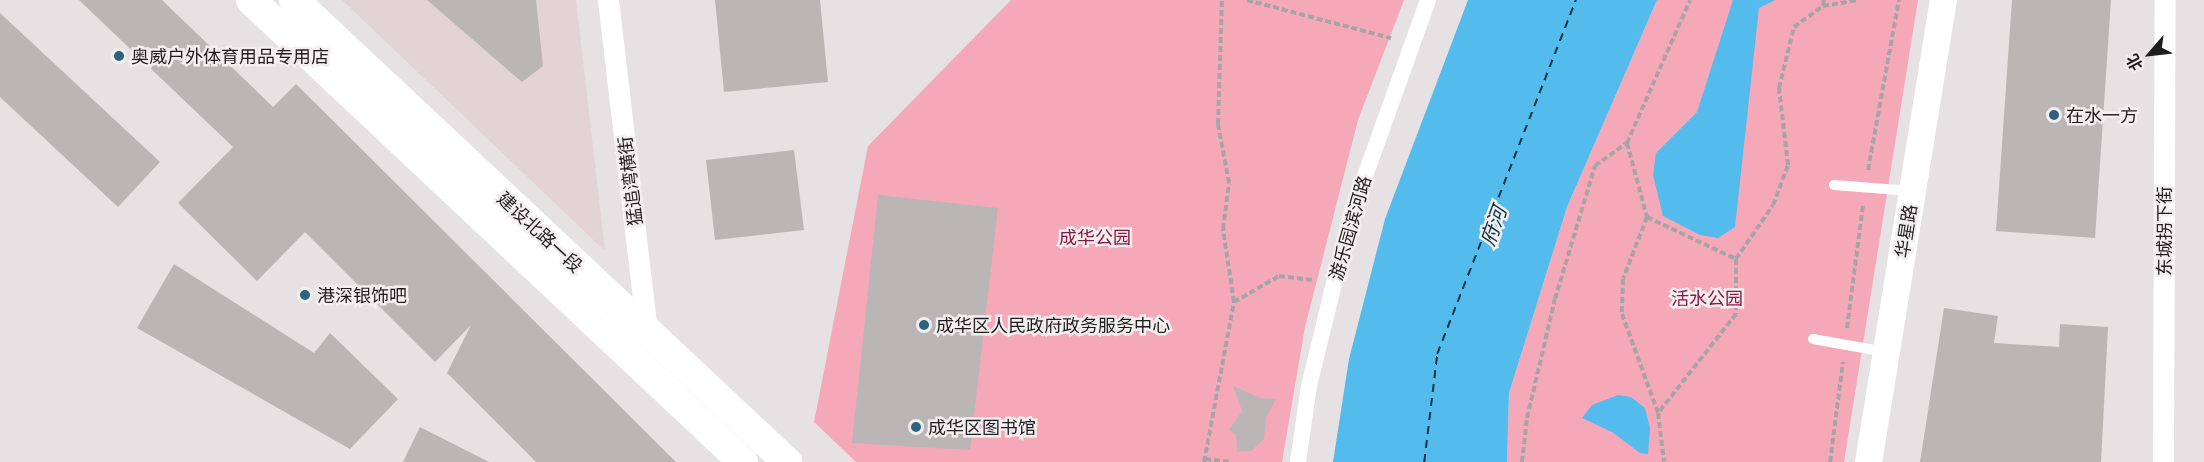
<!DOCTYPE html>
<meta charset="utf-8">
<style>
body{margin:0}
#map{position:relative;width:2204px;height:462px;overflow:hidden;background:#e6e1e2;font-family:Commissioner,"Noto Sans SC",sans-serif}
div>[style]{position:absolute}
.built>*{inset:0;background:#e2d4d6}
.green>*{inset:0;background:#f5a8b8}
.water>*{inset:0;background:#54bbed}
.ferry>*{height:1.5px;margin-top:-0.75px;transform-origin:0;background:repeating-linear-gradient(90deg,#08374b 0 8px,transparent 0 14px)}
.building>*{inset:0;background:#bab6b6}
.path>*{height:4px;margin-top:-2px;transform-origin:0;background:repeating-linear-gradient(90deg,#a8a4a5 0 6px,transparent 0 9px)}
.service>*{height:10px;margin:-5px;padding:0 5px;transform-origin:5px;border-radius:5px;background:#fff}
.pedestrian>*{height:16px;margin:-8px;padding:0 8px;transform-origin:8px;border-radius:8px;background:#fff}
.minor>*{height:21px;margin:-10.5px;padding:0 10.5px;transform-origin:10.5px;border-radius:10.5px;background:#fff}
.tertiary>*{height:27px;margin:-13.5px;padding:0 13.5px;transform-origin:13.5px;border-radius:13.5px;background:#fff}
.secondary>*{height:30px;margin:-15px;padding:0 15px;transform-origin:15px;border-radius:15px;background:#fff}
.dots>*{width:16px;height:16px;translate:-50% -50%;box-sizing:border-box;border:3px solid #f3eeef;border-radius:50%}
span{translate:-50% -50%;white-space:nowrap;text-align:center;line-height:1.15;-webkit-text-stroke:5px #f3eeef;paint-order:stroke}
.poi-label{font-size:18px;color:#1f1e1e}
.left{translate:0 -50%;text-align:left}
.street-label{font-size:18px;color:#1f1e1e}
.park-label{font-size:18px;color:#8a1840}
.water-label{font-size:20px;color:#08374b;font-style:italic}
.north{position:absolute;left:2120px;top:24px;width:60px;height:60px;-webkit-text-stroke:4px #f3eeef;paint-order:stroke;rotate:242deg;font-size:16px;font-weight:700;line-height:24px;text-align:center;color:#1f1e1e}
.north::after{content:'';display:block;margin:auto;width:21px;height:27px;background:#1f1e1e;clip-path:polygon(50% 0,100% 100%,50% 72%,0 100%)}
</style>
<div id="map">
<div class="built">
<i style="clip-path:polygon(342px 0,576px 0,605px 251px)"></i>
</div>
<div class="green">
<i style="clip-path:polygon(1011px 0,1404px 0,1358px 120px,1305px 327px,1282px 462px,856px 462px,814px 422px,868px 146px)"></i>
<i style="clip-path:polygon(1657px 0,1918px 0,1844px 462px,1507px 462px,1509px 393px,1567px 207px)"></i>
</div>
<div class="water">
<i style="clip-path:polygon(1468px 0,1657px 0,1567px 207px,1509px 393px,1507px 462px,1333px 462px,1349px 359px,1385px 219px)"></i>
<i style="clip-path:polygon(1733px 0,1775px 0,1759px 8px,1735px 227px,1718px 238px,1700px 235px,1663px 216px,1653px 175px,1656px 153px,1697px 112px)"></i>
<i style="clip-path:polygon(1618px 395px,1631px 397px,1645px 408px,1650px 428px,1648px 454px,1640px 453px,1612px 432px,1582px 418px,1592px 405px)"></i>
</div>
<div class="ferry">
<i style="left:1424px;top:462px;width:109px;rotate:-83.1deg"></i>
<i style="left:1437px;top:354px;width:380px;rotate:-68.6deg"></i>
</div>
<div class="building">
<i style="clip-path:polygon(79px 0,162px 0,273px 107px,296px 84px,676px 462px,536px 462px,447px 373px,471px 325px,435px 362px,305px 232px,257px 281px,178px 203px,233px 147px)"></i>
<i style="clip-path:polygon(427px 0,536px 0,543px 66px,522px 82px)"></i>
<i style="clip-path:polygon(715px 0,820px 0,828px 82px,724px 92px)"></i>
<i style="clip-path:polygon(2012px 0,2111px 0,2095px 238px,1996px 231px)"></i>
<i style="clip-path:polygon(0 13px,160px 162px,118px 207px,0 97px)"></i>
<i style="clip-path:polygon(794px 150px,804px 230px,715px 240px,706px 160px)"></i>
<i style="clip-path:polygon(878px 195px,998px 208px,970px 450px,852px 443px)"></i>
<i style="clip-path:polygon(174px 264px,314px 353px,330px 333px,398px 399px,350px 449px,137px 328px)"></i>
<i style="clip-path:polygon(1944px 308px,1998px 316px,1994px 343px,2059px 347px,2060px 324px,2108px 327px,2101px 462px,1920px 462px)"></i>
<i style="clip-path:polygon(1233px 386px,1260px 398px,1276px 399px,1266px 417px,1264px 439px,1251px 451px,1237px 452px,1236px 434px,1229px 430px,1242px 411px)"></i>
<i style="clip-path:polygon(420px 427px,489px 462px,403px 462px)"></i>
</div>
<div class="path">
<i style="left:1247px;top:0;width:149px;rotate:14.8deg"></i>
<i style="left:1823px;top:6px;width:6px;rotate:-81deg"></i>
<i style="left:1627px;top:143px;width:77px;rotate:74.9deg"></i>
<i style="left:1647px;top:217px;width:98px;rotate:25.3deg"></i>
<i style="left:1736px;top:259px;width:55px;rotate:90deg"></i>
<i style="left:1736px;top:314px;width:126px;rotate:128.2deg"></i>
<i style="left:1868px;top:170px;width:173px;rotate:-79.7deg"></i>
<i style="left:1647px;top:217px;width:66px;rotate:111.2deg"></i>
<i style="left:1623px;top:279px;width:35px;rotate:92deg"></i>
<i style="left:1622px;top:314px;width:105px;rotate:70deg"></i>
<i style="left:1658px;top:413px;width:49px;rotate:83deg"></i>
<i style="left:1736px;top:259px;width:65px;rotate:-55.6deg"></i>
<i style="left:1773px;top:205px;width:43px;rotate:-69.4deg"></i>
<i style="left:1788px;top:165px;width:78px;rotate:-96.7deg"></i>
<i style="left:1779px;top:88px;width:63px;rotate:-76.2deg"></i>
<i style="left:1794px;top:27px;width:36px;rotate:-36deg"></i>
<i style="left:1823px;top:6px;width:35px;rotate:-10deg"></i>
<i style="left:1234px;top:302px;width:52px;rotate:-30deg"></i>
<i style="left:1279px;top:276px;width:33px;rotate:7deg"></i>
<i style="left:1847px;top:328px;width:124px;rotate:-82.6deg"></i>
<i style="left:1205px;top:459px;width:26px;rotate:7deg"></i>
<i style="left:1204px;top:462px;width:163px;rotate:-79.4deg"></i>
<i style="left:1234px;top:302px;width:74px;rotate:-98.6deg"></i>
<i style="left:1223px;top:229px;width:46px;rotate:-82.6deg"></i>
<i style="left:1229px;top:183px;width:60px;rotate:-100.6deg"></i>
<i style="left:1218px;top:124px;width:124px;rotate:-88.2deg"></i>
<i style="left:1522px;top:462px;width:44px;rotate:-83.5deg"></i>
<i style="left:1527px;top:418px;width:122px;rotate:-76.8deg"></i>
<i style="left:1555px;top:299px;width:139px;rotate:-73.3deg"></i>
<i style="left:1595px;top:166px;width:39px;rotate:-36deg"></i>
<i style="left:1627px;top:143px;width:156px;rotate:-66.2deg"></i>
<i style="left:1830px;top:462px;width:101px;rotate:-82.6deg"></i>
</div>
<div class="service">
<i style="left:1834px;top:185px;width:78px;rotate:4.4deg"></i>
<i style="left:1813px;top:339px;width:74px;rotate:10.1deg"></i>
</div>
<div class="pedestrian">
<i style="left:1298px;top:462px;width:77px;rotate:-81.8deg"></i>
<i style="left:1309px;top:386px;width:173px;rotate:-76.3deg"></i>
<i style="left:1350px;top:218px;width:232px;rotate:-70.3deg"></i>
</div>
<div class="minor">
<i style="left:608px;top:0;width:333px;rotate:83.3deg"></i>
<i style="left:647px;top:331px;width:6px;rotate:121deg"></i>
<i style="left:2163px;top:462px;width:462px;rotate:-89.8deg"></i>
</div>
<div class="tertiary">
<i style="left:1868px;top:462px;width:468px;rotate:-80.8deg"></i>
</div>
<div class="secondary">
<i style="left:251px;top:0;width:675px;rotate:43.2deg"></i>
<i style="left:294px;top:0;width:676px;rotate:43.14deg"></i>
</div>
<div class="dots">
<i style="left:119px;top:56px;background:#2d637e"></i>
<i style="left:2054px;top:115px;background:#2d637e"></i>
<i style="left:305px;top:295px;background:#2d637e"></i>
<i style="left:924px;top:325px;background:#2d637e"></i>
<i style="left:916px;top:427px;background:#2d637e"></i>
</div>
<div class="poi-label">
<span class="left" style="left:131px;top:56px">奥威户外体育用品专用店</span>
<span class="left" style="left:2066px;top:115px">在水一方</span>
<span class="left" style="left:317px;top:295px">港深银饰吧</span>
<span class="left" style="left:936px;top:325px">成华区人民政府政务服务中心</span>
<span class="left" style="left:928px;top:427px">成华区图书馆</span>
</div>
<div class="street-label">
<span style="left:630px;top:181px;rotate:-97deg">猛追湾横街</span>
<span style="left:1350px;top:228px;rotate:-74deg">游乐园滨河路</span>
<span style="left:1906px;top:231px;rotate:-81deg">华星路</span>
<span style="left:2164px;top:231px;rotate:-90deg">东城拐下街</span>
<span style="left:540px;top:232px;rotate:43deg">建设北路一段</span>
</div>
<div class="park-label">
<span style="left:1095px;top:237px">成华公园</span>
<span style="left:1707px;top:298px">活水公园</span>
</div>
<div class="water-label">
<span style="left:1493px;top:226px;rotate:-70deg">府河</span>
</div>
<div class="north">北</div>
</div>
